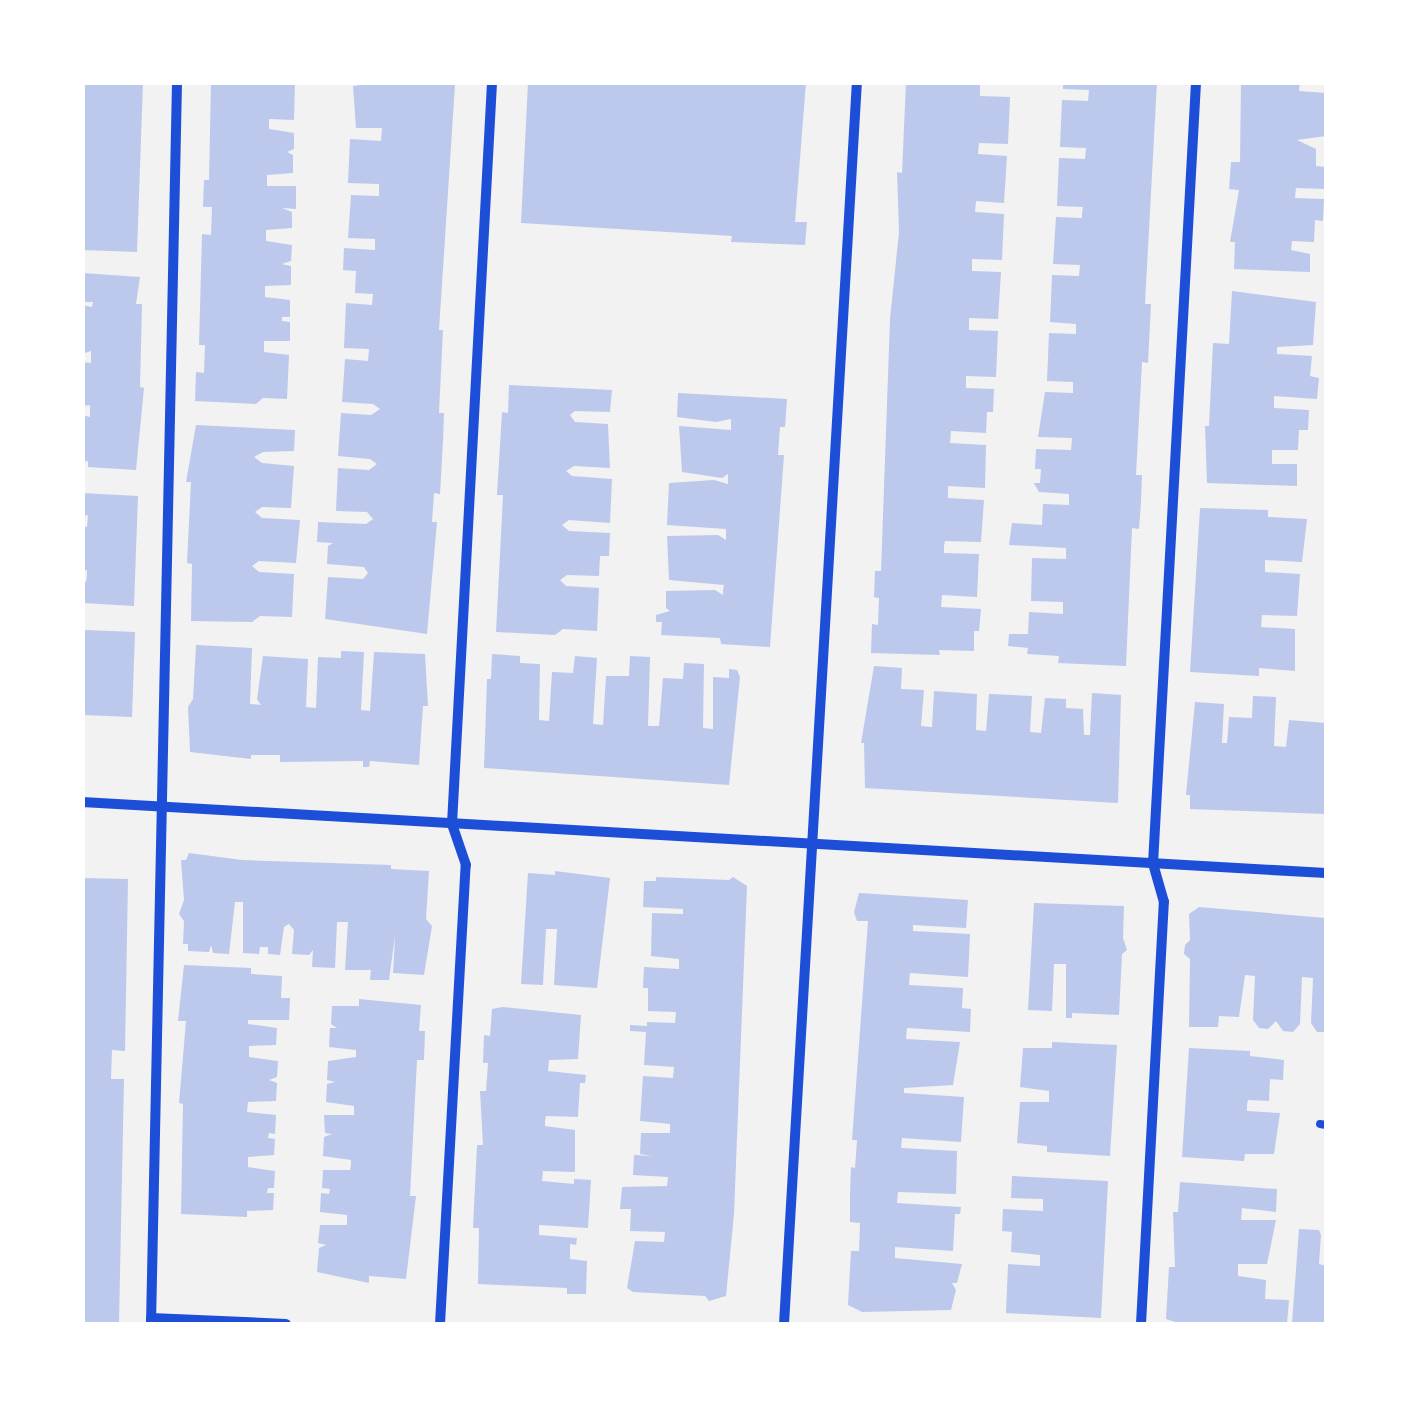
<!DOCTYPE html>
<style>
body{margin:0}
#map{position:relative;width:1409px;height:1407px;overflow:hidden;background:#f2f2f2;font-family:Helvetica,sans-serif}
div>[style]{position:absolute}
.building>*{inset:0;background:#bdc9ec}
.service>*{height:8px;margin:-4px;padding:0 4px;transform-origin:4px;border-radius:4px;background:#1d4ed8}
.minor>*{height:10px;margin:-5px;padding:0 5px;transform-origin:5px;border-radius:5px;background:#1d4ed8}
span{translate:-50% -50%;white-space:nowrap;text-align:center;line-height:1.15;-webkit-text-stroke:10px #fff;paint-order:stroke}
.frame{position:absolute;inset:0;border:85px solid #fff;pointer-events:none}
</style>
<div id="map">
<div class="building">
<i style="clip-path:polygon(82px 82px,143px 82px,137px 252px,82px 250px)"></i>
<i style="clip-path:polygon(211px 82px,295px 82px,294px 120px,269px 119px,269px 129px,294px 133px,294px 149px,287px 152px,293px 155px,293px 173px,267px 175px,267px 186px,296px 186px,296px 209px,282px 208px,292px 212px,292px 228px,266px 230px,266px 241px,292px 245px,291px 261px,282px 264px,291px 266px,291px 285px,265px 286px,265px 297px,290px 300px,290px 317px,282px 317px,282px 321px,290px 322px,290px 341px,264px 341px,264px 352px,289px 355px,287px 399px,263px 398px,256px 404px,195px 401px,196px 372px,204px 373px,205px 345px,199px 345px,202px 234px,211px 235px,212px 207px,203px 207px,204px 180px,209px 180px)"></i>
<i style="clip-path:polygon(384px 82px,455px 85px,439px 330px,443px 330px,439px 413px,444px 413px,443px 441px,440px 494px,434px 493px,432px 522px,437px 522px,427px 634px,325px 619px,328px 577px,363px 579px,368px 573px,364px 567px,327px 564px,328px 546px,333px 543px,317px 542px,318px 522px,366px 524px,373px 519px,367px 512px,336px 511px,338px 468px,369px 470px,377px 464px,370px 459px,338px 456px,341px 413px,371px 415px,380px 409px,373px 404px,342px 402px,345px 359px,368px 361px,369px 349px,344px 348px,346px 303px,372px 305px,373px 294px,355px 293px,356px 271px,343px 270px,344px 248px,375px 250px,375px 239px,348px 238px,351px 195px,379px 196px,379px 184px,348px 183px,350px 139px,381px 141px,382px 128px,356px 128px,353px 86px)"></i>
<i style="clip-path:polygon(528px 82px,806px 82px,795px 222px,807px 222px,805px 245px,731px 242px,732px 236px,521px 223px)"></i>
<i style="clip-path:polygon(906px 82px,980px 82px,980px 96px,1010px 97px,1008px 144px,979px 143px,978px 154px,1007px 156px,1004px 203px,976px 201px,975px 212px,1004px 214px,1002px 260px,972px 259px,972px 271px,1001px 272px,998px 319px,969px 318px,969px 330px,998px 331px,996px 377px,966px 376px,966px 388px,994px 389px,993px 412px,987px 412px,986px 433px,951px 431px,950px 443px,986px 445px,985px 488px,948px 486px,948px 498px,984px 500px,981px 542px,945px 541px,944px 546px,944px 553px,979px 554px,977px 597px,942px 595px,941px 607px,981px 609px,979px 631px,974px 631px,974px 651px,939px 650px,940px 655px,871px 653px,872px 624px,878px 625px,879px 598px,874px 597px,875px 571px,881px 571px,890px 319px,899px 232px,897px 172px,902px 173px)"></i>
<i style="clip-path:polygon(1063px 82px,1157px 82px,1145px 304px,1151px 304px,1148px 363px,1142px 362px,1136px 475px,1142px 475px,1141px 502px,1139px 529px,1132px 528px,1126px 666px,1058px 663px,1059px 656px,1027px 654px,1028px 648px,1008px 646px,1009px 634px,1028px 634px,1029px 612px,1063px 614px,1063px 602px,1031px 601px,1032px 558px,1066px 559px,1066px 548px,1009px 545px,1012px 523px,1042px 525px,1043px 504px,1069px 505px,1069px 494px,1039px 492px,1034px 483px,1040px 483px,1041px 469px,1035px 469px,1036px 449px,1071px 450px,1072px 438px,1038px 437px,1045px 392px,1073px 393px,1073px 382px,1047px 381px,1049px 333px,1076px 334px,1076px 324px,1050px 322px,1052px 275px,1079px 276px,1080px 265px,1053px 264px,1056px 217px,1082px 218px,1082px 213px,1083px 207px,1057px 206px,1059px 158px,1085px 159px,1086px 148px,1060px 147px,1061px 122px,1062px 100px,1088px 101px,1089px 90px,1063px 89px)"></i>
<i style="clip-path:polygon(1300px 82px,1299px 91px,1326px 93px,1326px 136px,1297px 140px,1316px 149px,1316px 166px,1326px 167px,1326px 189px,1296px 188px,1295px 198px,1324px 199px,1323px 221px,1315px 220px,1314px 242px,1292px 241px,1291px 250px,1310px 254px,1310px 272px,1234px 269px,1235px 242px,1230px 242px,1239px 190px,1229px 189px,1231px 162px,1240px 162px,1241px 83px)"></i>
<i style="clip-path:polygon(82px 273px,140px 277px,136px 304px,142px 304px,140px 387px,144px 388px,136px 470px,88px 467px,88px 461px,82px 462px,82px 415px,90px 417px,90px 405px,82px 406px,82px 362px,91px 363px,91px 351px,82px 354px,82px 305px,92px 307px,93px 302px,82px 302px)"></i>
<i style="clip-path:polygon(1232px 291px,1316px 302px,1313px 345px,1277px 347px,1277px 354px,1312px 356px,1310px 376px,1319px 378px,1317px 399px,1274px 396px,1274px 408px,1309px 410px,1308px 430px,1299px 430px,1298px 450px,1272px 450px,1272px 464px,1297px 464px,1297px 486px,1207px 483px,1205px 426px,1209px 426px,1213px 343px,1229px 344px)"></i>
<i style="clip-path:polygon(509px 385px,612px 390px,610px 412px,575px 411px,570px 415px,575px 422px,608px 424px,610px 468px,574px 466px,566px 471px,572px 476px,612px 479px,610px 523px,569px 520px,562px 525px,569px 531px,610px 533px,609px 556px,600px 556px,599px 576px,567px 575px,560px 580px,566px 586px,599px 588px,597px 631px,563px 629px,555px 635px,496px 632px,503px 495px,497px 495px,502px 412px,508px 413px)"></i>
<i style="clip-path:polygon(678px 393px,787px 399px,785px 427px,780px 427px,778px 455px,784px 455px,770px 647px,721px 644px,720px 638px,661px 635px,662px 622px,656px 622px,656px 615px,670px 611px,666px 608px,666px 591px,715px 590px,723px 595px,723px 590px,724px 585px,669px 580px,667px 536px,718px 535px,726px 540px,726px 529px,667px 525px,669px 483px,714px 480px,728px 484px,728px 474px,722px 478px,682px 472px,679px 426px,731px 430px,731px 419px,716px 422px,677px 417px)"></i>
<i style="clip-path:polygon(196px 425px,295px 430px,294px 451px,263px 452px,254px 457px,262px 463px,294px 466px,291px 508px,262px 507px,255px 512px,262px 518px,300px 520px,296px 563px,259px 561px,252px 566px,259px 572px,294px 574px,292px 617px,260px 616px,252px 622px,191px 621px,192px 564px,187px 563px,191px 482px,186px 482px)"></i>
<i style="clip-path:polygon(82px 493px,138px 496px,134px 606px,82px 603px,82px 580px,86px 582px,87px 575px,87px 570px,82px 571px,82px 526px,87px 527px,88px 515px,82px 517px)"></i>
<i style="clip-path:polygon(1200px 508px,1268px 510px,1268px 517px,1307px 519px,1302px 562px,1265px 560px,1265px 572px,1300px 574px,1297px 616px,1262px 615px,1261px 627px,1295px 629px,1295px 671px,1259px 668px,1259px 676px,1190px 672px)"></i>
<i style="clip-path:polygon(85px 630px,135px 632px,132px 717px,82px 715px)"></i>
<i style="clip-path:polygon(196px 645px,252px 648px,250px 704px,261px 705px,257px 699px,263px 656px,308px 659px,306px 707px,316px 708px,318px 657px,341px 658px,341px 651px,364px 652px,361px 710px,370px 711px,374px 652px,425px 654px,428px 706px,423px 706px,419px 765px,370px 761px,369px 767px,363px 767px,363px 761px,280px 762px,280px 755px,251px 755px,251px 759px,190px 752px,188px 707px,193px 699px)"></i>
<i style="clip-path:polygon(492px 654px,520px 656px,520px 663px,540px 664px,539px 720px,549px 721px,552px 672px,573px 673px,575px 656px,597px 658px,593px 724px,603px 725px,606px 676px,629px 676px,630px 656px,650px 657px,648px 726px,659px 726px,663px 678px,683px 679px,684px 663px,704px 664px,703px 728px,713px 729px,713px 677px,729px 678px,729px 669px,737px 670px,740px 677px,729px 785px,484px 768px,487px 679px,491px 679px)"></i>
<i style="clip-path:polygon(874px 666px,902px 668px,901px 689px,924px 690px,921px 726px,932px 727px,934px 691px,977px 694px,976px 730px,986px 731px,989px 694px,1032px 696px,1030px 732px,1041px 733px,1045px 698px,1066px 699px,1066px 708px,1083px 709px,1084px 735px,1090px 735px,1092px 693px,1121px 695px,1118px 803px,865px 788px,864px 743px,861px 743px)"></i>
<i style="clip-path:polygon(1253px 696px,1276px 697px,1274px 746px,1286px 747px,1289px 720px,1326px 723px,1326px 814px,1190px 809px,1190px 795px,1186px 795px,1195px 702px,1224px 704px,1222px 743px,1227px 743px,1229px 717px,1252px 718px)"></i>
<i style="clip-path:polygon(189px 853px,242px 860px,391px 865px,391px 869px,429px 871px,426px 919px,432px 926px,424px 975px,393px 973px,395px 936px,389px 980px,370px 980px,371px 970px,345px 970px,348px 922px,337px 922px,335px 968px,312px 967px,313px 950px,309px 955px,292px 954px,294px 930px,289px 924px,284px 927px,280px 955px,268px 954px,268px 947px,260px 947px,259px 954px,243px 953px,243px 902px,235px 902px,229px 954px,213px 953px,211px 945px,209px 952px,188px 951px,188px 944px,183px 944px,184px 921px,179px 914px,184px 900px,181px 860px,186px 860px)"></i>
<i style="clip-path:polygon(555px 871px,610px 878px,597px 988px,554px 985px,557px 929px,546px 929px,543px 985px,521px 984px,528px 873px,555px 875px)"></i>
<i style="clip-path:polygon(656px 877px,729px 880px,733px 877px,747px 886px,734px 1214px,726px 1296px,709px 1301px,705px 1296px,633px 1292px,627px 1288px,635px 1241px,664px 1242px,665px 1232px,630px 1231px,631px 1209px,620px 1209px,622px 1187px,667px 1186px,668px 1177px,633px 1175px,634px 1155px,652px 1156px,640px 1154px,641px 1133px,670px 1133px,670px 1124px,640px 1121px,643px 1076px,673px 1078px,674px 1067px,644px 1065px,646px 1032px,630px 1031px,630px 1025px,647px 1026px,647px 1022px,675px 1023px,676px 1012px,648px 1011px,648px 988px,643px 988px,644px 967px,679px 969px,679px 959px,651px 956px,652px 913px,683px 914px,683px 909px,643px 907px,644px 881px,656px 881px)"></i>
<i style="clip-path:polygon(82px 878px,128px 879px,125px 1051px,112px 1050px,111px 1079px,124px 1079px,119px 1324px,82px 1324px)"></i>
<i style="clip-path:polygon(859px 893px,968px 900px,966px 928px,913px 925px,913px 931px,970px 934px,968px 977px,910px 973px,909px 985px,963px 988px,962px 1008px,971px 1009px,970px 1032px,907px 1028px,906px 1039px,960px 1042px,953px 1085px,904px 1088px,904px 1093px,964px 1097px,961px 1142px,902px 1138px,901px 1148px,957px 1151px,956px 1194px,898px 1192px,897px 1203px,961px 1207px,960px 1214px,955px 1214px,953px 1251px,895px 1247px,895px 1258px,962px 1264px,957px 1283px,952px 1283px,956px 1290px,951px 1310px,862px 1312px,848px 1305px,851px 1251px,859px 1251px,860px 1223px,850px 1222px,850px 1194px,851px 1167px,855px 1168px,857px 1140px,852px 1140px,868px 921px,857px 921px,854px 912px)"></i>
<i style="clip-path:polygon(1034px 903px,1124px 906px,1123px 938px,1127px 950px,1122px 954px,1119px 1015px,1072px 1013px,1072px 1018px,1066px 1018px,1066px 964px,1054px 964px,1052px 1011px,1028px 1010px)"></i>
<i style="clip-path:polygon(1199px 907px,1326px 918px,1326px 1032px,1317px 1032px,1311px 1023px,1313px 978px,1302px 977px,1300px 1024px,1293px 1032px,1283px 1031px,1276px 1021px,1268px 1029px,1259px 1028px,1253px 1020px,1255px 976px,1245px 975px,1239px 1017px,1219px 1016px,1218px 1027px,1189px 1027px,1190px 959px,1184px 954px,1185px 945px,1190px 940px,1189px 914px)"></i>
<i style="clip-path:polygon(184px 965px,251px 968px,251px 974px,282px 976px,281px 998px,290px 998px,289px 1020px,248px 1020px,248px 1024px,277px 1028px,276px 1045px,249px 1046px,249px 1057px,278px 1061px,277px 1077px,269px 1080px,277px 1083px,276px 1101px,248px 1102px,247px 1112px,276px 1115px,275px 1134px,269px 1133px,268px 1138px,275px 1139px,274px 1155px,248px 1157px,248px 1167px,275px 1171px,274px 1188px,268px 1188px,267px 1193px,274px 1193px,273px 1210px,247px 1211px,247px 1217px,181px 1214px,183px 1104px,179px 1103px,186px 1021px,178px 1021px)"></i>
<i style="clip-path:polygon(359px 999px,421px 1005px,419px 1031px,425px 1031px,424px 1060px,417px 1060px,410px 1196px,416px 1196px,406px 1279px,369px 1276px,369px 1283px,317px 1272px,319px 1248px,326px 1245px,318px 1243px,320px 1225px,347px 1225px,347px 1215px,320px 1212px,321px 1193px,329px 1194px,330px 1189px,322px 1188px,323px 1170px,350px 1170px,351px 1164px,351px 1160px,323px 1156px,324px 1137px,332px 1134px,325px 1133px,324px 1115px,354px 1115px,354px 1106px,326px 1102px,327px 1084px,335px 1082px,327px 1080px,328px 1061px,356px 1057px,356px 1050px,329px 1047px,330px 1028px,337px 1028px,331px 1024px,332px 1006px,359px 1006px)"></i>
<i style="clip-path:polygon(502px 1007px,581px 1015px,578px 1059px,549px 1060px,548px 1071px,586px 1075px,585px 1083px,580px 1083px,578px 1117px,546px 1116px,545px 1121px,545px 1126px,575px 1130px,575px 1172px,543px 1171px,542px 1181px,574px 1184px,574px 1179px,591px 1180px,588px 1228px,539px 1225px,539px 1235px,577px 1238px,576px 1245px,570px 1244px,570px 1259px,587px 1261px,586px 1294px,567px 1294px,567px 1288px,478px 1284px,479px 1228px,473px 1228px,477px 1145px,483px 1145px,480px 1091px,486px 1091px,488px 1063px,483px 1063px,484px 1035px,490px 1036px,492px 1009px)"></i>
<i style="clip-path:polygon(1052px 1042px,1117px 1045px,1110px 1156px,1047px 1152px,1047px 1146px,1017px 1143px,1020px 1102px,1049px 1102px,1049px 1091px,1020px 1087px,1023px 1048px,1052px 1048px)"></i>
<i style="clip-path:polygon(1189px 1048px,1250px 1051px,1250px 1056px,1284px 1060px,1283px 1080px,1270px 1079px,1269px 1101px,1248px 1100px,1247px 1105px,1247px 1111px,1280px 1113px,1274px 1154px,1245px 1154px,1244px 1161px,1182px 1157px)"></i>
<i style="clip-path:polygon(1012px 1176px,1108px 1181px,1101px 1318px,1006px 1313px,1008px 1264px,1040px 1266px,1040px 1255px,1011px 1252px,1012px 1232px,1002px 1231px,1003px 1209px,1043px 1211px,1043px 1199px,1011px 1198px)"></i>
<i style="clip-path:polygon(1180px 1182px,1277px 1189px,1276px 1212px,1242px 1208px,1241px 1220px,1276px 1220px,1267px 1264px,1238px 1264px,1238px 1276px,1266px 1280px,1265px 1299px,1289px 1300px,1287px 1324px,1181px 1324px,1166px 1319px,1169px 1267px,1175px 1267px,1173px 1212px,1178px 1212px)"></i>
<i style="clip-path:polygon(1299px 1229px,1319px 1230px,1321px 1235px,1319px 1264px,1326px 1266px,1326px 1324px,1292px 1323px)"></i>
</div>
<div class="service">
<i style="left:1320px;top:1124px;width:6px;rotate:9deg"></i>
</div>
<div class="minor">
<i style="left:82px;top:802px;width:1246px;rotate:3.27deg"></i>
<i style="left:151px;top:1318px;width:135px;rotate:2.5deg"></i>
<i style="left:151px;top:1324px;width:1242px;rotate:-88.8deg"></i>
<i style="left:440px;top:1324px;width:460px;rotate:-86.8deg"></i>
<i style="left:466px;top:865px;width:43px;rotate:-108.9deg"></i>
<i style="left:452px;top:824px;width:743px;rotate:-86.91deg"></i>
<i style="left:784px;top:1324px;width:1244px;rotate:-86.64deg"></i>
<i style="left:1141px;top:1324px;width:423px;rotate:-86.9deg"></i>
<i style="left:1164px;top:902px;width:40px;rotate:-106deg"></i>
<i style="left:1153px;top:864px;width:783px;rotate:-86.85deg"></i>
</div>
<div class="frame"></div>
</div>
